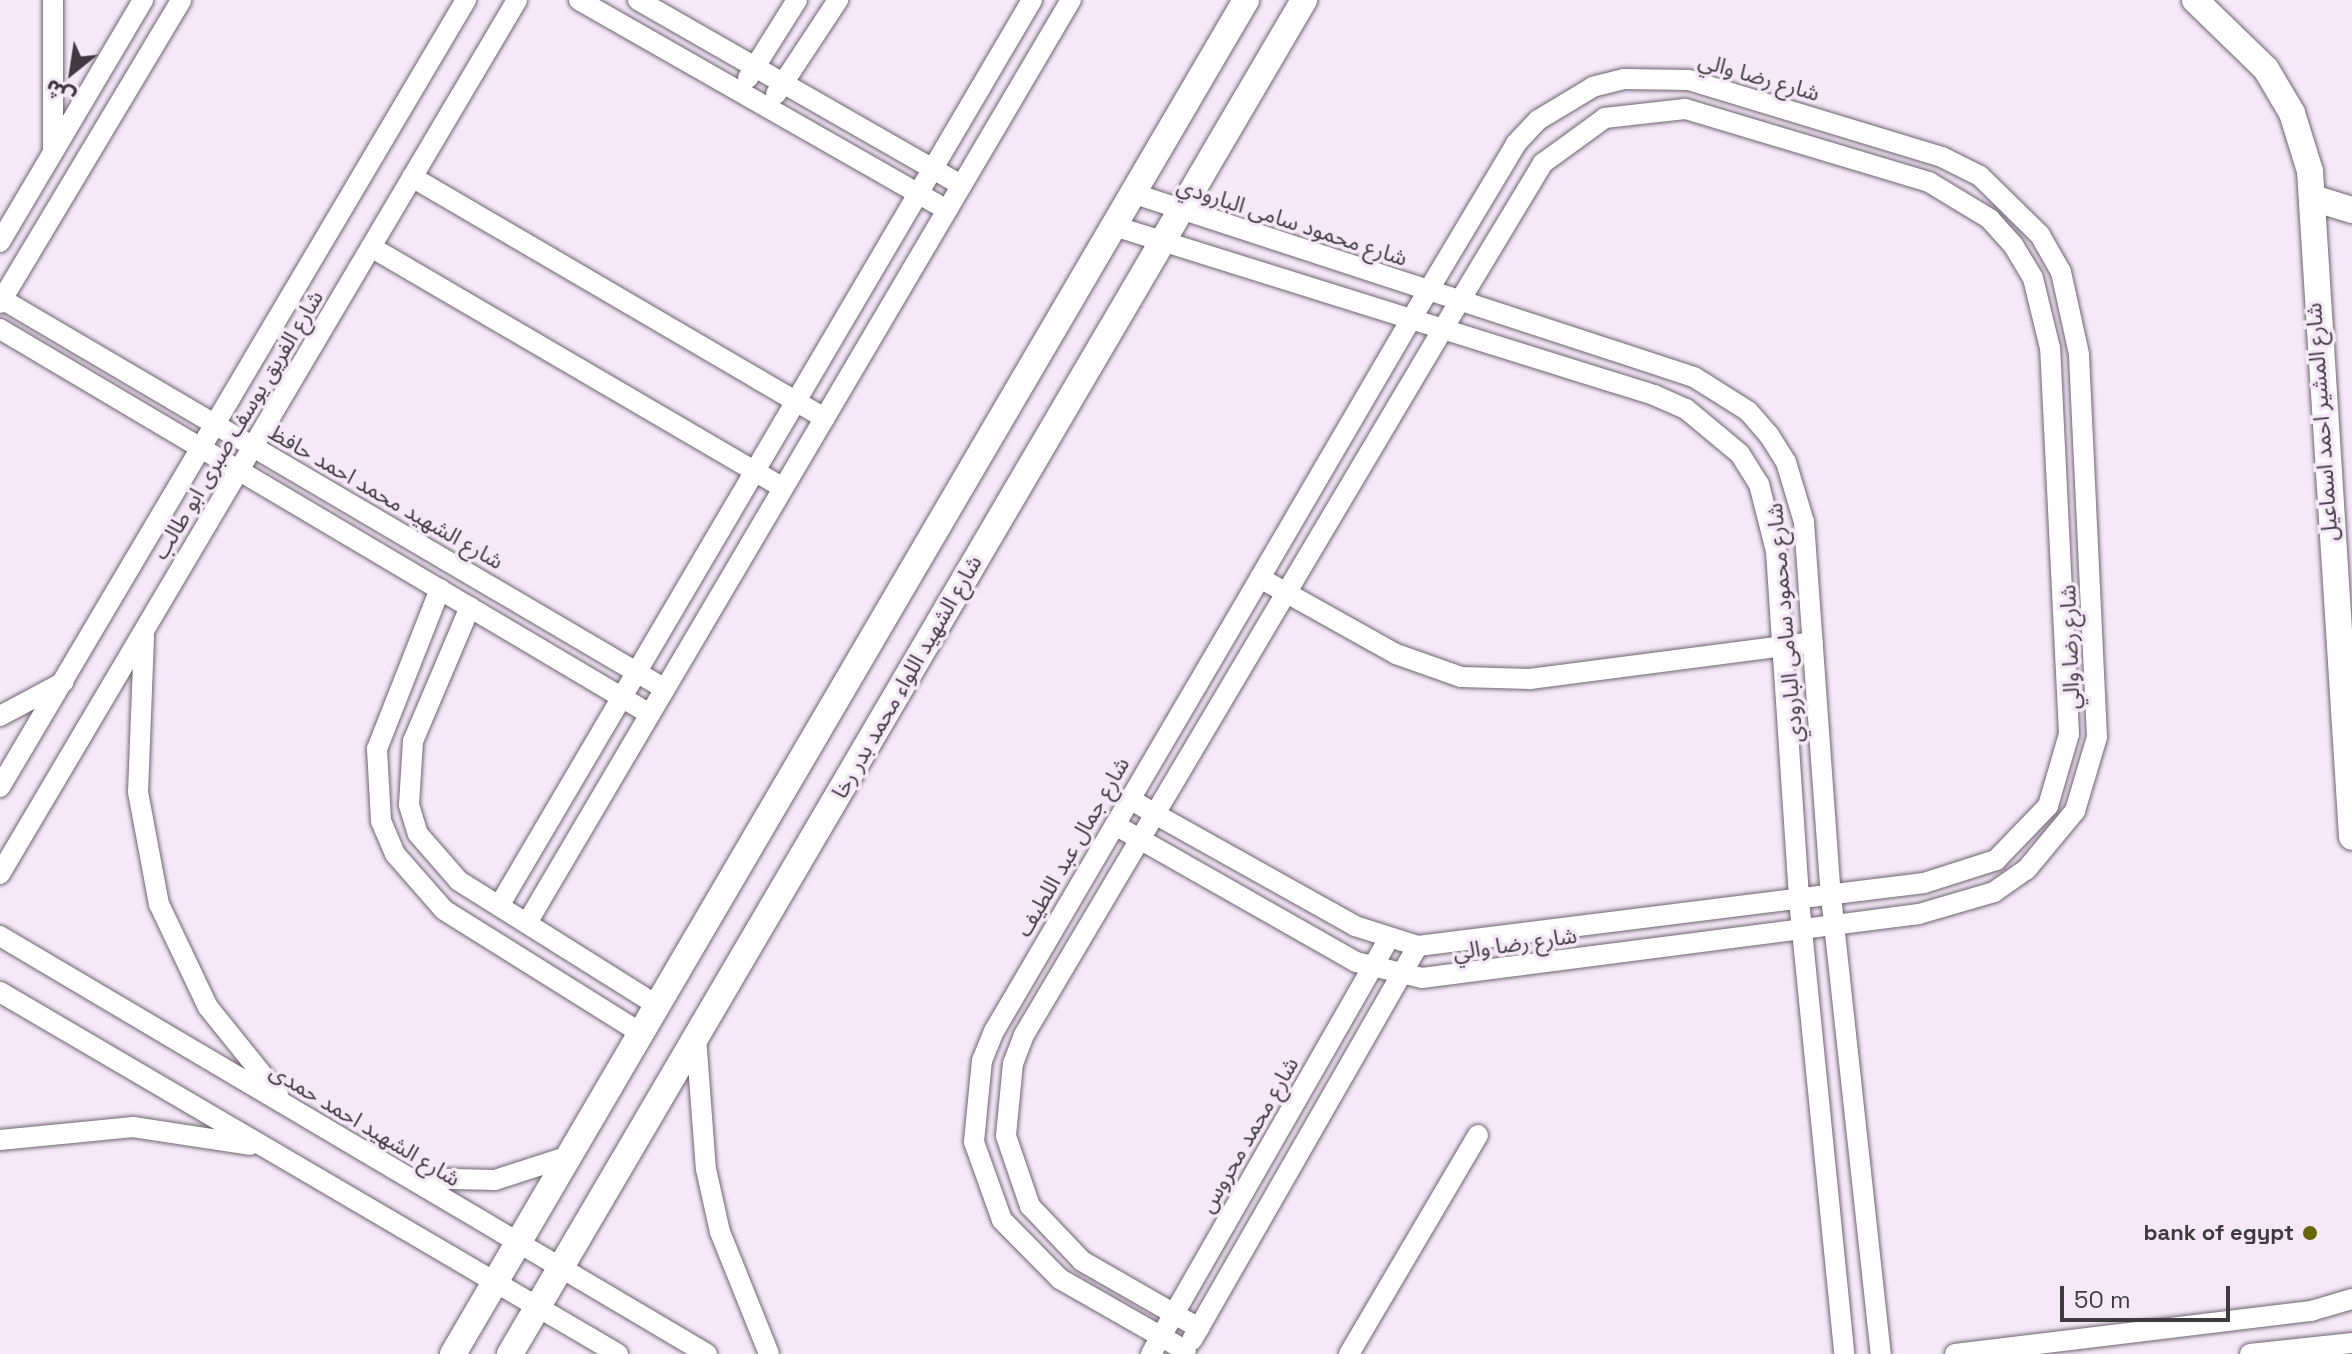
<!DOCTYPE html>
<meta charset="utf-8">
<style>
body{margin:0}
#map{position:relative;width:2352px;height:1354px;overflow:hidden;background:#f5e9f8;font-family:"Space Grotesk","Noto Sans Arabic",sans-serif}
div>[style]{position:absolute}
.roads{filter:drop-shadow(0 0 2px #6f6471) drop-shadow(0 0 2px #6f6471)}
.minor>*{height:20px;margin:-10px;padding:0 10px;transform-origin:10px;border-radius:10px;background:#fff}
.tertiary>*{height:26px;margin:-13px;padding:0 13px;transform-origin:13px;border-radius:13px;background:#fff}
.dots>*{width:22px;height:22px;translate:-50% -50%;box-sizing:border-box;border:4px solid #f5e9f8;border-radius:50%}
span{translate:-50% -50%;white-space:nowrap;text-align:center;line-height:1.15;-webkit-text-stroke:7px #f5e9f8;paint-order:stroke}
.street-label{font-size:22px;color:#3f3a40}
.poi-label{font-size:22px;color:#3f3a40;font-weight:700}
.right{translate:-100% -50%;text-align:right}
.north{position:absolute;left:32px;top:32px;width:80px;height:80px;-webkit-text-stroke:6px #f5e9f8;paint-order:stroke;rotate:210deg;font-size:22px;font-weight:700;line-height:32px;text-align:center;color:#3f3a40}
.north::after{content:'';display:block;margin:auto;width:28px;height:36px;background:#3f3a40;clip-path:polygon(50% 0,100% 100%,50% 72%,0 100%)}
.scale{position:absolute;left:2060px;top:1286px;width:170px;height:36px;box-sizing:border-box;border:4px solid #3f3a40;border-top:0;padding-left:10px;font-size:24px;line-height:28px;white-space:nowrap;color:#3f3a40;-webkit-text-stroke:6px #f5e9f8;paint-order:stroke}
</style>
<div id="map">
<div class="roads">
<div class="minor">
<i style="left:53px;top:0;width:148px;rotate:90deg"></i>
<i style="left:579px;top:0;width:424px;rotate:29.7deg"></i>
<i style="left:638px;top:0;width:372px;rotate:29.8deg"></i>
<i style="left:748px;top:78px;width:92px;rotate:-57.9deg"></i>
<i style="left:776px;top:94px;width:113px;rotate:-56.6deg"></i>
<i style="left:412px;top:177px;width:478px;rotate:30.3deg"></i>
<i style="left:1132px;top:193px;width:591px;rotate:18.13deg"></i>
<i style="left:1694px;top:377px;width:64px;rotate:32.2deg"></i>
<i style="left:1748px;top:411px;width:32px;rotate:49deg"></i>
<i style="left:1769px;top:435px;width:32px;rotate:58deg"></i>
<i style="left:1786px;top:462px;width:63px;rotate:73.3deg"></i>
<i style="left:1804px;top:522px;width:375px;rotate:85.9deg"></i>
<i style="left:1831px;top:896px;width:461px;rotate:83.8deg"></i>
<i style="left:1114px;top:226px;width:566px;rotate:17.38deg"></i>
<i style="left:1654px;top:395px;width:35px;rotate:24deg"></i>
<i style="left:1686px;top:409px;width:70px;rotate:39.8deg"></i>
<i style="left:1740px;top:454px;width:36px;rotate:58deg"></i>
<i style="left:1759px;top:484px;width:69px;rotate:75.8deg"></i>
<i style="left:1776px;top:551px;width:350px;rotate:86.2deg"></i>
<i style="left:1799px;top:900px;width:456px;rotate:84.3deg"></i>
<i style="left:0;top:242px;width:281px;rotate:-59.4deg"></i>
<i style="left:371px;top:247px;width:477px;rotate:30.3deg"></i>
<i style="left:0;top:298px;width:771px;rotate:30.45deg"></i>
<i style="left:0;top:303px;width:353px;rotate:-59.1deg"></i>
<i style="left:0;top:329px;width:755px;rotate:30.64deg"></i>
<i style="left:1260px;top:578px;width:156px;rotate:29.2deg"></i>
<i style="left:1396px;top:654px;width:69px;rotate:19.5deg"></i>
<i style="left:1461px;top:677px;width:69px;rotate:1.7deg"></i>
<i style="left:1530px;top:679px;width:285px;rotate:-7.4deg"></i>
<i style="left:440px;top:589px;width:172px;rotate:111.5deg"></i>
<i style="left:377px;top:749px;width:72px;rotate:86.8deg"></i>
<i style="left:381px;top:821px;width:36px;rotate:67deg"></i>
<i style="left:395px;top:854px;width:74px;rotate:48.8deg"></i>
<i style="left:444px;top:910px;width:232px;rotate:32deg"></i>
<i style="left:470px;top:607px;width:146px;rotate:113deg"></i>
<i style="left:413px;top:741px;width:64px;rotate:93.6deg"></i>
<i style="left:409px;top:805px;width:30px;rotate:73deg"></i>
<i style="left:418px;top:834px;width:62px;rotate:48.9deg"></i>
<i style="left:459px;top:881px;width:234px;rotate:32.1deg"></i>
<i style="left:144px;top:637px;width:155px;rotate:92.2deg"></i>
<i style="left:138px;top:792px;width:114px;rotate:79.4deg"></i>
<i style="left:159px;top:904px;width:114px;rotate:64.6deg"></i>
<i style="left:208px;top:1007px;width:112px;rotate:51.2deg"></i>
<i style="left:0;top:716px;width:72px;rotate:-28deg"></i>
<i style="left:0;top:787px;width:915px;rotate:-59.37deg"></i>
<i style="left:1130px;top:799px;width:29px;rotate:31deg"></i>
<i style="left:1155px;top:814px;width:229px;rotate:29.2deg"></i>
<i style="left:1355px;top:926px;width:66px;rotate:17.6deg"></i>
<i style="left:1418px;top:946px;width:510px;rotate:-7.1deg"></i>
<i style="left:1924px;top:883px;width:76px;rotate:-17.7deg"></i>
<i style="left:1996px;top:860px;width:75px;rotate:-46.1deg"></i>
<i style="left:2048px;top:806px;width:75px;rotate:-73.7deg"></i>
<i style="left:2069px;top:734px;width:386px;rotate:-92.8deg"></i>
<i style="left:2050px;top:348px;width:72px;rotate:-103.7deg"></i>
<i style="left:2033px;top:278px;width:37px;rotate:-121deg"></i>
<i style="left:2014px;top:246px;width:36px;rotate:-132deg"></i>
<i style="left:1990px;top:219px;width:71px;rotate:-148.8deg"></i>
<i style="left:1929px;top:182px;width:255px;rotate:-163.3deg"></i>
<i style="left:1685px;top:109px;width:81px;rotate:173.6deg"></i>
<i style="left:1605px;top:118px;width:77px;rotate:144deg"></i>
<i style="left:1543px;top:163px;width:162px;rotate:121.1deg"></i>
<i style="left:1459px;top:302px;width:339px;rotate:120.7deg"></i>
<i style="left:1286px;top:593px;width:514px;rotate:120.66deg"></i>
<i style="left:1024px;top:1035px;width:30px;rotate:111deg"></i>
<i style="left:1013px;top:1063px;width:73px;rotate:95.5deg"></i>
<i style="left:1006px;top:1136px;width:74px;rotate:71.1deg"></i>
<i style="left:1030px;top:1206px;width:76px;rotate:46.6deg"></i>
<i style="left:1082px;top:1261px;width:135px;rotate:29.8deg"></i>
<i style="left:1115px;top:825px;width:277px;rotate:29.6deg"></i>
<i style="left:1356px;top:962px;width:68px;rotate:13.6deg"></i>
<i style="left:1422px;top:978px;width:501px;rotate:-7.34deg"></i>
<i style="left:1919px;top:914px;width:78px;rotate:-16.3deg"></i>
<i style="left:1994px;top:892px;width:39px;rotate:-35deg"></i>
<i style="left:2026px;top:870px;width:77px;rotate:-50.3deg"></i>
<i style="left:2075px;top:811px;width:77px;rotate:-73.4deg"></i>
<i style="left:2097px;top:737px;width:383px;rotate:-92.7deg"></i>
<i style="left:2079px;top:354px;width:84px;rotate:-102.4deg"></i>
<i style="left:2061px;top:272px;width:43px;rotate:-119.6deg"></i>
<i style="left:2040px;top:235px;width:84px;rotate:-135.5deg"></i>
<i style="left:1980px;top:176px;width:42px;rotate:-153.4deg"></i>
<i style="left:1942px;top:157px;width:264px;rotate:-163.1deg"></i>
<i style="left:1689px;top:80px;width:65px;rotate:-179.1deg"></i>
<i style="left:1624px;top:79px;width:32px;rotate:166deg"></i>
<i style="left:1593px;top:87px;width:64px;rotate:149deg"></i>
<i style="left:1538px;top:120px;width:33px;rotate:133deg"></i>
<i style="left:1516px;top:144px;width:206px;rotate:120.9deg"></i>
<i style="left:1410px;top:321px;width:298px;rotate:120.3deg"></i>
<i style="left:1260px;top:578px;width:286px;rotate:120.4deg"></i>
<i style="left:1115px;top:825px;width:239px;rotate:120.4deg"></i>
<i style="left:994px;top:1031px;width:31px;rotate:112deg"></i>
<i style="left:982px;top:1060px;width:82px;rotate:95.6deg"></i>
<i style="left:974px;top:1142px;width:83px;rotate:70.3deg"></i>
<i style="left:1002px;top:1220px;width:83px;rotate:45.5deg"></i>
<i style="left:1060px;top:1279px;width:145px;rotate:29.7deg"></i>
<i style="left:0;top:874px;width:1015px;rotate:-59.39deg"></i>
<i style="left:499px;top:906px;width:1051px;rotate:-59.53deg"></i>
<i style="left:527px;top:923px;width:1071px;rotate:-59.49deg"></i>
<i style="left:0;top:936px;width:821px;rotate:30.59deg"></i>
<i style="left:0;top:992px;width:716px;rotate:30.36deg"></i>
<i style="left:696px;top:1037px;width:132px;rotate:85.7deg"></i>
<i style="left:706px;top:1169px;width:65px;rotate:77.5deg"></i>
<i style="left:720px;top:1232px;width:131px;rotate:68.1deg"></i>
<i style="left:0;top:1140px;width:134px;rotate:-5.6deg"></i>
<i style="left:133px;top:1127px;width:118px;rotate:8.7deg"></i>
<i style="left:413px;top:1178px;width:82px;rotate:1.4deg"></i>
<i style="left:495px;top:1180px;width:78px;rotate:-18deg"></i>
<i style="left:1192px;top:1340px;width:454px;rotate:-60.2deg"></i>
<i style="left:1151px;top:1354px;width:477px;rotate:-60.2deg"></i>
<i style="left:1349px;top:1354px;width:254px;rotate:-59.5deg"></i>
<i style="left:1955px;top:1354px;width:359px;rotate:-6.9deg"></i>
<i style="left:2311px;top:1311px;width:43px;rotate:-16.3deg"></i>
<i style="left:2250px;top:1354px;width:103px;rotate:-6.2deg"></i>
</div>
<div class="tertiary">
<i style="left:2195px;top:0;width:99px;rotate:44.2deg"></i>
<i style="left:2266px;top:69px;width:51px;rotate:59.4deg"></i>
<i style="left:2292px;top:113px;width:61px;rotate:72.8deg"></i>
<i style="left:2310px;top:171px;width:667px;rotate:86.39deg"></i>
<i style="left:2313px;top:198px;width:41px;rotate:17.1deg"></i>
<i style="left:453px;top:1354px;width:1569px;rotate:-59.64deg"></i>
<i style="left:510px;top:1354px;width:1570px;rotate:-59.61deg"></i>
</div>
</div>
<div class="dots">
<i style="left:2310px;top:1233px;background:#686803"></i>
</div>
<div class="street-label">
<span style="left:1759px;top:77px;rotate:16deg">شارع رضا والي</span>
<span style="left:1292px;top:222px;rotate:18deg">شارع محمود سامى البارودي</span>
<span style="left:2322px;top:422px;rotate:-94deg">شارع المشير احمد اسماعيل</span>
<span style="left:238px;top:425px;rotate:-59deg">شارع الفريق يوسف صبرى ابو طالب</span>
<span style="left:386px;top:497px;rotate:30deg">شارع الشهيد محمد احمد حافظ</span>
<span style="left:1785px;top:623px;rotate:-95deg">شارع محمود سامى البارودي</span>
<span style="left:2070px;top:647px;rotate:-92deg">شارع رضا والي</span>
<span style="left:907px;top:677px;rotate:-60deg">شارع الشهيد اللواء محمد بدر رخا</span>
<span style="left:1073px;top:847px;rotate:-60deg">شارع جمال عبد اللطيف</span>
<span style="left:1515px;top:944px;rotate:-8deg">شارع رضا والي</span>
<span style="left:365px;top:1125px;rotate:31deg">شارع الشهيد احمد حمدى</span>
<span style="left:1249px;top:1135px;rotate:-60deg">شارع محمد محروس</span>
</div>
<div class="poi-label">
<span class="right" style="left:2294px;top:1233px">bank of egypt</span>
</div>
<div class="north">ش</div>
<div class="scale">50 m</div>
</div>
